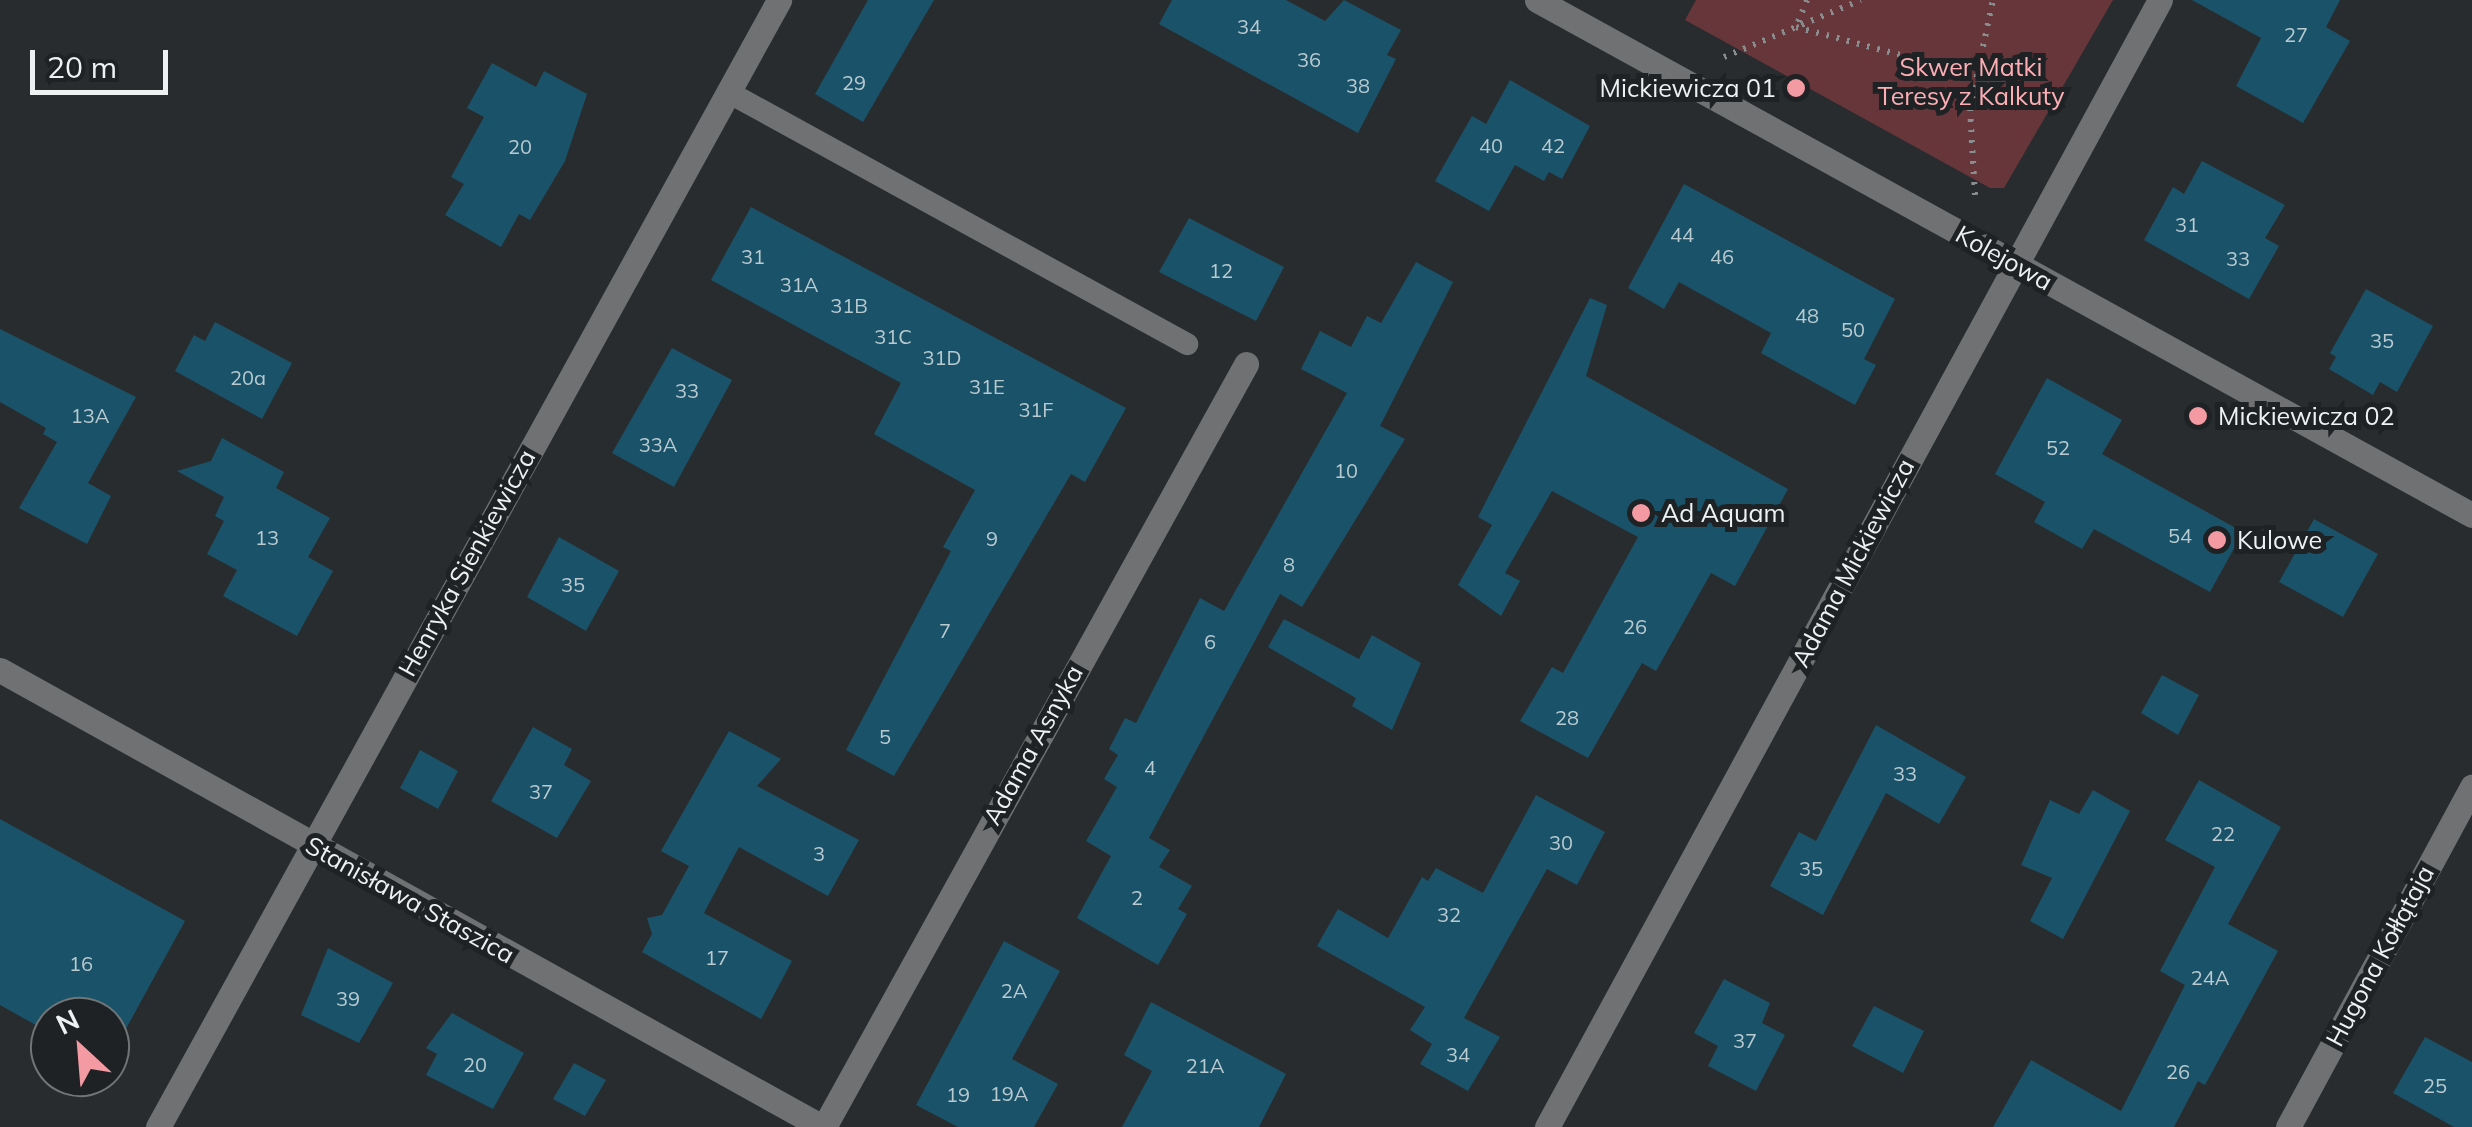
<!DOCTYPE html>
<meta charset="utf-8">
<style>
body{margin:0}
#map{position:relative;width:2472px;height:1127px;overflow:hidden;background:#282c2e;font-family:Mulish,sans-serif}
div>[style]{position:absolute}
.green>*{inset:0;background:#66363b}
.building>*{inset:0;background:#1a5369}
.path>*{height:6px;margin-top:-3px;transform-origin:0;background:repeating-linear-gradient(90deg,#898d8e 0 2.5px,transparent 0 10.5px)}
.service>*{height:22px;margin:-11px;padding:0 11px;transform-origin:11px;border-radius:11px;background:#6f7172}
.minor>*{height:25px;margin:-12.5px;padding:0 12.5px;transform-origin:12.5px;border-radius:12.5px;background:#6f7172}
.tertiary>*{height:25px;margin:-12.5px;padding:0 12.5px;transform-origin:12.5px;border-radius:12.5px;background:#6f7172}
.dots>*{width:28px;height:28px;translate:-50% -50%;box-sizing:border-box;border:5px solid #1f2224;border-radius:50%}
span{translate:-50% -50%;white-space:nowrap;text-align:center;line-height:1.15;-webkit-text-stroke:10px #1f2224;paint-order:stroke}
.number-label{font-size:20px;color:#b9cad0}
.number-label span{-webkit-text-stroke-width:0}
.park-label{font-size:25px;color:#fcaeb4}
.poi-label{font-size:25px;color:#eef1f2}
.right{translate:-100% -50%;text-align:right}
.left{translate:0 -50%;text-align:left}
.street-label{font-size:25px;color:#eef1f2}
.north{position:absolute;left:30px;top:997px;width:100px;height:100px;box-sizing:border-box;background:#1f2224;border:2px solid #727576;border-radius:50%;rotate:334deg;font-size:28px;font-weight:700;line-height:40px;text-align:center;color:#eef1f2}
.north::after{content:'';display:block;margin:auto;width:35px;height:45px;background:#f49aa2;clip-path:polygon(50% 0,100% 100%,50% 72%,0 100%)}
.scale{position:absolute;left:30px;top:50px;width:138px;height:45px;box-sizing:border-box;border:5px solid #eef1f2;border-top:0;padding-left:12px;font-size:30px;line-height:35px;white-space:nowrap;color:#eef1f2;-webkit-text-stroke:8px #1f2224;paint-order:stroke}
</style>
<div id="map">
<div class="green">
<i style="clip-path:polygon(1696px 0,2113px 0,2004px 188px,1990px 188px,1685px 20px)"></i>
</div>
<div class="building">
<i style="clip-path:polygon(868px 0,934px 0,863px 122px,815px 94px)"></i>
<i style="clip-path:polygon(1172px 0,1286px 0,1325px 21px,1344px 0,1401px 30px,1387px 55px,1396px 59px,1358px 133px,1159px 24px)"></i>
<i style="clip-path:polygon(2192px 0,2340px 0,2326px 27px,2350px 41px,2303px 123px,2236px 86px,2261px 38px)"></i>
<i style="clip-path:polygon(492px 63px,536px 87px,544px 71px,587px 94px,565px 161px,530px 220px,519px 214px,501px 247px,445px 215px,464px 184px,451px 177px,484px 117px,467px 108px)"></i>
<i style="clip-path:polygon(1510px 80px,1590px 126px,1562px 179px,1549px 172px,1544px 181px,1515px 165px,1489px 211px,1435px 181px,1472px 116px,1486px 124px)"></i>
<i style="clip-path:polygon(2202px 161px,2285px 205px,2265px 238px,2279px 246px,2249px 299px,2144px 240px,2173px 187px,2184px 194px)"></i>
<i style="clip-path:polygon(1684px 184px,1895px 299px,1864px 359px,1876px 365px,1855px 405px,1761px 353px,1771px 333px,1679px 282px,1664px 309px,1628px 288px)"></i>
<i style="clip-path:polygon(751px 207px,1126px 408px,1085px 482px,1071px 474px,894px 776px,846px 750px,951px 551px,943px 547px,975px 490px,874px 434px,901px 383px,711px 280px)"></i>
<i style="clip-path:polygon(1189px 218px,1284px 267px,1256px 321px,1159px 272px)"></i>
<i style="clip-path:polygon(1416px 262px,1453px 282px,1380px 426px,1405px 439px,1302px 607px,1280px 594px,1149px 838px,1170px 850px,1159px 867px,1192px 886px,1178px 909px,1187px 914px,1158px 965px,1077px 918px,1111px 856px,1086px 841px,1117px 787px,1104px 779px,1118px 755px,1109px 749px,1125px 718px,1136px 723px,1200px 598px,1224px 611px,1347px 393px,1301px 369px,1320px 331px,1351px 347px,1367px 316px,1381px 323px)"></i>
<i style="clip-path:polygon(2366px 289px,2433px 326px,2397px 392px,2380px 382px,2373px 395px,2329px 369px,2336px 357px,2330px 353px)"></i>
<i style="clip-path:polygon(1590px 298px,1607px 305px,1586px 376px,1788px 489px,1735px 586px,1711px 573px,1656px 671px,1642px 663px,1588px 758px,1520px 721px,1552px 667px,1563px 673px,1638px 537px,1552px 491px,1505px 573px,1520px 581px,1501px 616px,1458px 585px,1492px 525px,1478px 517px)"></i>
<i style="clip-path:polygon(215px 322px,292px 363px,262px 419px,175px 371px,194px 335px,205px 341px)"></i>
<i style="clip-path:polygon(0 329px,136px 397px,88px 483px,111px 496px,87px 544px,19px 508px,57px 442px,43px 434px,46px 428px,0 402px)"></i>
<i style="clip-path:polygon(672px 348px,732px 380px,674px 487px,612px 453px)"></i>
<i style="clip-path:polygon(2047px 378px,2122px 420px,2102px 454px,2243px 532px,2210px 592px,2094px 529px,2082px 549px,2034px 522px,2045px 502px,1995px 474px)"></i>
<i style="clip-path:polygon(222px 438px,284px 472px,276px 488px,330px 518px,308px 557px,333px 571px,297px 636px,223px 596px,237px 570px,207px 554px,224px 521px,215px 516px,224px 497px,177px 471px,211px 461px)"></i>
<i style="clip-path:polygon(2314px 519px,2378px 554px,2343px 617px,2279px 582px)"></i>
<i style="clip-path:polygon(559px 537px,619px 571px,586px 631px,527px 597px)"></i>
<i style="clip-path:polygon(1284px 619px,1359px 659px,1372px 635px,1421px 663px,1392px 730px,1352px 706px,1356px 698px,1268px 647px)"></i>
<i style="clip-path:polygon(2162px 675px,2199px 695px,2178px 735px,2141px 713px)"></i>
<i style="clip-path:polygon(1876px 725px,1966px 777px,1939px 824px,1886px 793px,1823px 915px,1770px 886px,1799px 832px,1816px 841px)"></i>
<i style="clip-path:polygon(533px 727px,572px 749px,564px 765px,591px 781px,557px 838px,491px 801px)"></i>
<i style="clip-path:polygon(729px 731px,781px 759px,757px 786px,859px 840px,828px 896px,739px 847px,704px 913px,792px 961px,761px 1019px,642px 952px,652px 934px,647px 918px,662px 915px,689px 866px,661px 851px)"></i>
<i style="clip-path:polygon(420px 750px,458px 771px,438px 809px,400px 788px)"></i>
<i style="clip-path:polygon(2199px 780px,2281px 827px,2228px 924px,2278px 951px,2205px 1085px,2198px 1081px,2174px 1127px,1993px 1127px,2031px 1060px,2121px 1111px,2185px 985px,2160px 971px,2215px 867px,2165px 840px)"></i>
<i style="clip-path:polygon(2093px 790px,2130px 811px,2063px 939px,2030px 921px,2052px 878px,2021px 865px,2050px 800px,2079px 814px)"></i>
<i style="clip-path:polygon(1536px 795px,1605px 832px,1577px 885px,1547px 869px,1464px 1018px,1500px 1037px,1468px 1091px,1420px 1064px,1432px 1044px,1410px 1030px,1425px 1007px,1317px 946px,1338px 909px,1388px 938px,1422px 877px,1428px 881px,1436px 868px,1483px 893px)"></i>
<i style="clip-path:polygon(0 819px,185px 921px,110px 1058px,110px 1017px,50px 1017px,50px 1033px,0 1005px)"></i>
<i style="clip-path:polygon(1004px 941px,1060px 971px,1012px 1059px,1058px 1084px,1034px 1127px,958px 1127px,916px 1105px)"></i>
<i style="clip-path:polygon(328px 948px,393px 983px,359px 1043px,301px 1015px)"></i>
<i style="clip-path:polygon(1724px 979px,1770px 1003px,1762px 1023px,1785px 1035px,1756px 1091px,1708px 1066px,1718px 1046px,1694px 1033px)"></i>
<i style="clip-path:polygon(1151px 1002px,1286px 1074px,1259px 1127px,1122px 1127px,1152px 1071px,1124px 1055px)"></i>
<i style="clip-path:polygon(1874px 1006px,1924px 1031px,1903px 1073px,1852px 1046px)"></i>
<i style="clip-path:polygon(452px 1013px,524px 1053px,493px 1109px,426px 1075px,437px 1054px,426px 1048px)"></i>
<i style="clip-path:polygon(2425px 1037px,2472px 1062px,2472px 1127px,2454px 1127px,2393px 1093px)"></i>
<i style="clip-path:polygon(574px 1063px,606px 1080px,585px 1116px,553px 1099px)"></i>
</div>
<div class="path">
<i style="left:1807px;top:0;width:29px;rotate:112deg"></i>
<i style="left:1796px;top:27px;width:185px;rotate:15deg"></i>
<i style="left:1724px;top:57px;width:148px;rotate:-22.6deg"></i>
<i style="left:1975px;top:195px;width:87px;rotate:-93.3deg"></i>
<i style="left:1970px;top:108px;width:110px;rotate:-78deg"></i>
</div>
<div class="service">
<i style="left:728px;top:92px;width:524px;rotate:28.77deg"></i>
</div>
<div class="minor">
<i style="left:0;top:670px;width:940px;rotate:29.07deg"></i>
<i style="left:158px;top:1127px;width:1287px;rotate:-61.14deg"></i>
<i style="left:824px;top:1127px;width:872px;rotate:-61.05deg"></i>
<i style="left:1547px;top:1127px;width:1283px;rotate:-61.46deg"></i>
<i style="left:2288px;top:1127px;width:387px;rotate:-61.6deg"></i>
</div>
<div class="tertiary">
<i style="left:1537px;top:0;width:1067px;rotate:28.85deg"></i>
</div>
<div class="dots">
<i style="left:1796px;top:88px;background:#f49aa2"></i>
<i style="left:2198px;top:416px;background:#f49aa2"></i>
<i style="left:1641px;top:513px;background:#f49aa2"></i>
<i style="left:2217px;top:540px;background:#f49aa2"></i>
</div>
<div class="number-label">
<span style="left:1249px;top:26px">34</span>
<span style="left:2296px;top:34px">27</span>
<span style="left:1309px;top:59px">36</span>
<span style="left:854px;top:82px">29</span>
<span style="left:1358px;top:85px">38</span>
<span style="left:1491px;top:145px">40</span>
<span style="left:1553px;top:145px">42</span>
<span style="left:520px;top:146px">20</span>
<span style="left:2187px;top:224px">31</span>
<span style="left:1682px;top:234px">44</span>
<span style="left:753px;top:256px">31</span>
<span style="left:1722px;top:256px">46</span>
<span style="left:2238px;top:258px">33</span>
<span style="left:1221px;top:270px">12</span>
<span style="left:799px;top:284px">31A</span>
<span style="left:849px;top:305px">31B</span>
<span style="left:1807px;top:315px">48</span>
<span style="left:1853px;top:329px">50</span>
<span style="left:893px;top:336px">31C</span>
<span style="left:2382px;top:340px">35</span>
<span style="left:942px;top:357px">31D</span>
<span style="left:248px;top:377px">20a</span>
<span style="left:987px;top:386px">31E</span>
<span style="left:687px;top:390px">33</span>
<span style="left:1036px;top:409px">31F</span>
<span style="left:90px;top:415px">13A</span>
<span style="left:658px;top:444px">33A</span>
<span style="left:2058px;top:447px">52</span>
<span style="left:1346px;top:470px">10</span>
<span style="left:2180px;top:535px">54</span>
<span style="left:267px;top:537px">13</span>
<span style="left:992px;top:538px">9</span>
<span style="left:1289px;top:564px">8</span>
<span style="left:573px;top:584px">35</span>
<span style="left:1635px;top:626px">26</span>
<span style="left:945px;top:630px">7</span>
<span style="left:1210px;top:641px">6</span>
<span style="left:1567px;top:717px">28</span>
<span style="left:885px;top:736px">5</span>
<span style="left:1150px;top:767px">4</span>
<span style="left:1905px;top:773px">33</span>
<span style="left:541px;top:791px">37</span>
<span style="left:2223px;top:833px">22</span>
<span style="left:1561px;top:842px">30</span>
<span style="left:819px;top:853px">3</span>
<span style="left:1811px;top:868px">35</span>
<span style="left:1137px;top:897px">2</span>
<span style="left:1449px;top:914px">32</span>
<span style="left:717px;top:957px">17</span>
<span style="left:81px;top:963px">16</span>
<span style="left:2210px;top:977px">24A</span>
<span style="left:1014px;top:990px">2A</span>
<span style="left:348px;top:998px">39</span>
<span style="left:1745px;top:1040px">37</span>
<span style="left:1458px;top:1054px">34</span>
<span style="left:475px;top:1064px">20</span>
<span style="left:1205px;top:1065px">21A</span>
<span style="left:2178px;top:1071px">26</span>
<span style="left:2435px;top:1085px">25</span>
<span style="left:1009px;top:1093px">19A</span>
<span style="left:958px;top:1094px">19</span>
</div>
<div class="park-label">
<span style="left:1971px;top:82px">Skwer Matki<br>Teresy z Kalkuty</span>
</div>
<div class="poi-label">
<span class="right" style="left:1776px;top:88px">Mickiewicza 01</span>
<span class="left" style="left:2218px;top:416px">Mickiewicza 02</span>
<span class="left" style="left:1661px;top:513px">Ad Aquam</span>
<span class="left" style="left:2237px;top:540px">Kulowe</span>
</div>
<div class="street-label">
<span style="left:2004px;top:258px;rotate:29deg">Kolejowa</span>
<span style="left:467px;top:563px;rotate:-61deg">Henryka Sienkiewicza</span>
<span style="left:1853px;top:563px;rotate:-62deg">Adama Mickiewicza</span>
<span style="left:1033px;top:745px;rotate:-61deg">Adama Asnyka</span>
<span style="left:410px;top:900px;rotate:29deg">Stanisława Staszica</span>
<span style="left:2380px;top:956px;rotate:-62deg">Hugona Kołłątaja</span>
</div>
<div class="north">N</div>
<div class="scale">20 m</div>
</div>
